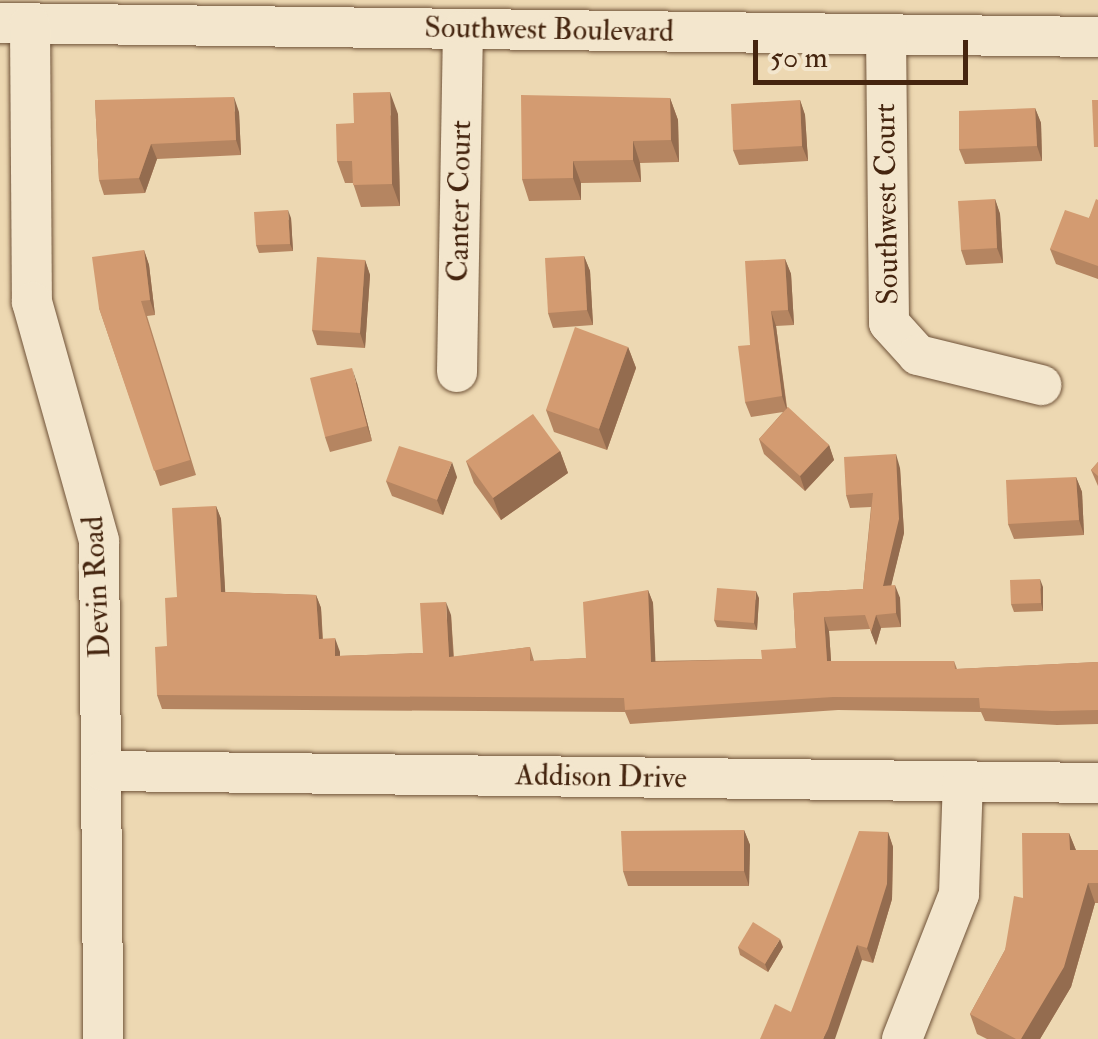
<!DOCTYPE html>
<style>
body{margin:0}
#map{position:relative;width:1098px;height:1039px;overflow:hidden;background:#edd8b2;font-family:"IM FELL Double Pica",serif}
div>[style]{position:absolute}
.roads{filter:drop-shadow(0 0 2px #6f5238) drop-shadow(0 0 2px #6f5238)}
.minor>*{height:40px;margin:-20px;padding:0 20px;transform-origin:20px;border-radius:20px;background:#f3e6cd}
.wall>*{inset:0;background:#b58561}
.shaded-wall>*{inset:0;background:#946c4f}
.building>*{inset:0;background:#d39b71}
span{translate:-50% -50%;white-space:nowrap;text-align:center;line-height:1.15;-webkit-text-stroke:8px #f3e6cd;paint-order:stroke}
.street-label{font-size:30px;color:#45250f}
.scale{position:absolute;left:753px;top:40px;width:215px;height:45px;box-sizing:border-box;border:5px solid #45250f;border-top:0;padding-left:12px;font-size:30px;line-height:35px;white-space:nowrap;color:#45250f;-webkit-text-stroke:8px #f3e6cd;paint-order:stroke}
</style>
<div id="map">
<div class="roads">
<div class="minor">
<i style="left:0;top:23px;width:1098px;rotate:0.73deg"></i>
<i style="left:30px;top:25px;width:277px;rotate:89.6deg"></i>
<i style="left:32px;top:302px;width:248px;rotate:74.3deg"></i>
<i style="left:99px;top:541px;width:498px;rotate:89.5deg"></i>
<i style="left:886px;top:34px;width:289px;rotate:89.4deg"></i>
<i style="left:889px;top:323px;width:43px;rotate:47.8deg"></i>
<i style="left:918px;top:355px;width:127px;rotate:13.7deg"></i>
<i style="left:457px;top:372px;width:341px;rotate:-89deg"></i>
<i style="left:104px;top:771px;width:994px;rotate:0.69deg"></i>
<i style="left:902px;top:1039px;width:156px;rotate:-68.5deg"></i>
<i style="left:959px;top:894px;width:113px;rotate:-88deg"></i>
</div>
</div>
<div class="wall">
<i style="clip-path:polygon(670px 98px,678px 120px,679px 162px,640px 163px,641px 182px,581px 183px,581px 200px,529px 201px,522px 179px)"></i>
<i style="clip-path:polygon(95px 100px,239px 112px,241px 155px,157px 159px,145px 193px,104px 195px,99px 180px)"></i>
<i style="clip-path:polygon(800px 100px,805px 115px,808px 161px,739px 165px,733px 150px)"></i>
<i style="clip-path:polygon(1035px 108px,1041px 123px,1042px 161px,965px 164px,959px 149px)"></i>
<i style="clip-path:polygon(398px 114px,400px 206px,361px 207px,353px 183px,345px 183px,337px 161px,354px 123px)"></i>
<i style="clip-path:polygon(995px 199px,1000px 214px,1003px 263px,966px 265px,961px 250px)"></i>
<i style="clip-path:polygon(1098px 200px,1098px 279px,1056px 264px,1050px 249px,1089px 218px)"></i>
<i style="clip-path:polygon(291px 218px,293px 251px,259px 253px,256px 245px)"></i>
<i style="clip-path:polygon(144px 250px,149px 265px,155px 315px,147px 316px,196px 475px,160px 486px,99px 308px)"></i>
<i style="clip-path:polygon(584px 256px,590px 271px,593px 325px,553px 328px,548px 313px)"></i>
<i style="clip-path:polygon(785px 259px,791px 274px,794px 325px,776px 326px,787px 407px,829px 445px,834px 460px,805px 491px,764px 454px,759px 439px,783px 412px,751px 417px,745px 402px,750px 345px)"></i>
<i style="clip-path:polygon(365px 260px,370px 275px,365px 348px,317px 345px,312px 330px)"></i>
<i style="clip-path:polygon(628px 347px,636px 368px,607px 450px,554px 432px,546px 410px)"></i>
<i style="clip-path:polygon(357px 383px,372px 441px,330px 452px,325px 437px)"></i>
<i style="clip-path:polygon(560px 451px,568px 473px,501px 520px,474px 483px,466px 461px)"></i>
<i style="clip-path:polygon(1098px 462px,1098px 486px,1091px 470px)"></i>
<i style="clip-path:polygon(900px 468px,904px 533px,891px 585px,900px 598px,901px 627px,881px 628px,876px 645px,870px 629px,829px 631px,831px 661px,954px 661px,957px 669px,1098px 662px,1098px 724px,1057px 725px,985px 721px,981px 712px,838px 710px,630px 724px,625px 712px,162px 709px,157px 695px,177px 597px,216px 506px,221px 519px,225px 592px,316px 595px,321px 608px,323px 639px,340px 652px,340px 656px,423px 653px,451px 615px,454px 657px,530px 647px,534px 661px,586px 658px,648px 590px,653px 603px,655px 661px,762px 659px,796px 648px,793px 593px,863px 589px,871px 507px,850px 508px,846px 495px)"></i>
<i style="clip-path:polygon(457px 477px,443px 515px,392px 496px,386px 481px)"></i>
<i style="clip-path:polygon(1076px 477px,1082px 492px,1084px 535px,1014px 539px,1008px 524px)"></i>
<i style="clip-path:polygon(1043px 587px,1043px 611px,1014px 612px,1011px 604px)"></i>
<i style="clip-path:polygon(759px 598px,757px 630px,717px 627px,714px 620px)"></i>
<i style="clip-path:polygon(744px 830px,750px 845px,749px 886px,628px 886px,623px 871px)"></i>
<i style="clip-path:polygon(888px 832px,893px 847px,892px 899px,873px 963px,862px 960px,791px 1012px)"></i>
<i style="clip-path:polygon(1069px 833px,1076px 850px,1098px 850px,1098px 903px,1095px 903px,1071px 987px,1040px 1039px,987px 1039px,977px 1034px,970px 1014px,1005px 950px,1023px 898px)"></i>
<i style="clip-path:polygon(738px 947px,783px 947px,768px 972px,740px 955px)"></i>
</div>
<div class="shaded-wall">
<i style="clip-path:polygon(390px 92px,398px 114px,400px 206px,392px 184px)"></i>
<i style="clip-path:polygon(234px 97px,239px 112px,241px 155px,236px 140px)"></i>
<i style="clip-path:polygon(670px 98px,678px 120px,679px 162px,671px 140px)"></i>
<i style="clip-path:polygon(800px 100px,805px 115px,808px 161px,802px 146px)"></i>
<i style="clip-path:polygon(1035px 108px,1041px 123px,1042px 161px,1037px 146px)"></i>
<i style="clip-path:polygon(633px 141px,640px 163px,641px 182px,633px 160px)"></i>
<i style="clip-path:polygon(151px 144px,157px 159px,145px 193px,139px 178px)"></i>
<i style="clip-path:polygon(573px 161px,581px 183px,581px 200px,573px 178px)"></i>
<i style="clip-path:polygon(995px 199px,1000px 214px,1003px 263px,997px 248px)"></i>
<i style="clip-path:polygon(288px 210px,291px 218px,293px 251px,290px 244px)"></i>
<i style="clip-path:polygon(144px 250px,149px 265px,155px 315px,150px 300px)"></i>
<i style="clip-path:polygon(584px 256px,590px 271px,593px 325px,587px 310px)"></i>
<i style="clip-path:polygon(785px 259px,791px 274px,794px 325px,788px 310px)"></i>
<i style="clip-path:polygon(365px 260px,370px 275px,365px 348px,360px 333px)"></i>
<i style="clip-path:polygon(771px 311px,776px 326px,787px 411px,782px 396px)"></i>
<i style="clip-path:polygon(628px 347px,636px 368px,607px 450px,599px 429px)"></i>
<i style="clip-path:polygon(352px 368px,357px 383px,372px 441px,367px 426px)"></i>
<i style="clip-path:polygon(829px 445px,834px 460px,805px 491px,800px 476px)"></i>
<i style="clip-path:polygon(560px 451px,568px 473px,501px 520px,493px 498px)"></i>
<i style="clip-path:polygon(896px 454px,900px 468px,904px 533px,888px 599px,883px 586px)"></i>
<i style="clip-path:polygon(452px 462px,457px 477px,443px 515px,437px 500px)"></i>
<i style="clip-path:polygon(1076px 477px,1082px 492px,1084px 535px,1079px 520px)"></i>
<i style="clip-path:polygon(216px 506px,221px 519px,226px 605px,221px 592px)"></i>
<i style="clip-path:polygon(1040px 579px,1043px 587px,1043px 611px,1041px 603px)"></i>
<i style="clip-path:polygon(895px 585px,900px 598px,901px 627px,896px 613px)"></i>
<i style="clip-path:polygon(648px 590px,653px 603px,656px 675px,651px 662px)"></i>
<i style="clip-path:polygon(756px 591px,759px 598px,757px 630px,754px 623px)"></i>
<i style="clip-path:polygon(316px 595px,321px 608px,323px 652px,319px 639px)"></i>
<i style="clip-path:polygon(446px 602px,451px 615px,454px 671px,449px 657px)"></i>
<i style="clip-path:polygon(876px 615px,881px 628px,876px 645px,871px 632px)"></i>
<i style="clip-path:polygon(824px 617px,829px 631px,832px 675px,827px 661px)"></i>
<i style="clip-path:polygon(335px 638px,340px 652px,340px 669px,335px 656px)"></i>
<i style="clip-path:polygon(744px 830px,750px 845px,749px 886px,744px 871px)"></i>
<i style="clip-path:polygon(888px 832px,893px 847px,892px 899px,873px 963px,867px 948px)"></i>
<i style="clip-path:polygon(1069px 833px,1077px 853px,1070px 850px)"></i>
<i style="clip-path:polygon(1088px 883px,1095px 903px,1071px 987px,1040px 1039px,1021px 1039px)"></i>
<i style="clip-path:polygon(780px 939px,783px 947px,768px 972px,765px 964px)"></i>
<i style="clip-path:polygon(857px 945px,862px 960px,835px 1039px,823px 1039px)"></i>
</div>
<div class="building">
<i style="clip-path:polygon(390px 92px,392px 184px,353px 185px,352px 161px,337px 161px,336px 124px,354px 123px,353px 93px)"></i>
<i style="clip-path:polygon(521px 95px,670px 98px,671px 140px,633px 141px,633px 160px,573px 161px,573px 178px,522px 179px)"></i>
<i style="clip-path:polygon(234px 97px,236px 140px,151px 144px,139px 178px,99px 180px,95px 100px)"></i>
<i style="clip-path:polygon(800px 100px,802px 146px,733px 150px,731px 104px)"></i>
<i style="clip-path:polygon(1092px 100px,1098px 100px,1098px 147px,1094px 147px)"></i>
<i style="clip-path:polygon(1035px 108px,1037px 146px,959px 149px,959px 111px)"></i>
<i style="clip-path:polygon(995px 199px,997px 248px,961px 250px,958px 201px)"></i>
<i style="clip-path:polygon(1096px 199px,1098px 200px,1098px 266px,1050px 249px,1065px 210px,1089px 218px)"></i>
<i style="clip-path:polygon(288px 210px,290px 244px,256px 245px,254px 212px)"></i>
<i style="clip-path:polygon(144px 250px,150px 300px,141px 301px,190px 460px,154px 471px,99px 308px,92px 257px)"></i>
<i style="clip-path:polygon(584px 256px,587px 310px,548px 313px,545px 258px)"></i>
<i style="clip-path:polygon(317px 257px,365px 260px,360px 333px,312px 330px)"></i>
<i style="clip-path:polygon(785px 259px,788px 310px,771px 311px,782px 396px,745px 402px,738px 346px,750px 345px,745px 261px)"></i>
<i style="clip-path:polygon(575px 327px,628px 347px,599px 429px,546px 410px)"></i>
<i style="clip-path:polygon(352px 368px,367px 426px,325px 437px,310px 378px)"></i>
<i style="clip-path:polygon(788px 407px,829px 445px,800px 476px,759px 439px)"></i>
<i style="clip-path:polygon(533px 414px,560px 451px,493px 498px,466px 461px)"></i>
<i style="clip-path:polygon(399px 446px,452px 462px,437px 500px,386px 481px)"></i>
<i style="clip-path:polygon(896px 454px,899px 519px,883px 586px,895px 585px,896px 613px,876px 615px,871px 632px,865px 615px,824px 617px,827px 661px,954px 661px,955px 669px,1098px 662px,1098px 710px,1052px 711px,980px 708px,979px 698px,833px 697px,625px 710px,624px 698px,157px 695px,155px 647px,167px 646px,165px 598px,177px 597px,172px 508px,216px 506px,221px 592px,316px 595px,319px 639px,335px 638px,335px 656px,423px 653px,420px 603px,446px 602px,449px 657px,530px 647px,530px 661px,586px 658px,583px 602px,648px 590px,651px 662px,762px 659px,761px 650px,796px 648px,793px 593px,863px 589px,873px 493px,846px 495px,844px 457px)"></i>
<i style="clip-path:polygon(1098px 462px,1098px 476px,1091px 470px)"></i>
<i style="clip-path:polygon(1076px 477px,1079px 520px,1008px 524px,1006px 480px)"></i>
<i style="clip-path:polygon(1040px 579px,1041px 603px,1011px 604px,1010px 580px)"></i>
<i style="clip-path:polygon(717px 588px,756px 591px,754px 623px,714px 620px)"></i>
<i style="clip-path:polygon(744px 830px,744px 871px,623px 871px,621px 831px)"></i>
<i style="clip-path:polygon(859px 831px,888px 832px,887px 884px,867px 948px,857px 945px,828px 1029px,823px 1039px,760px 1039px,775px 1004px,791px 1012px)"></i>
<i style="clip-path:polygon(1022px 833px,1069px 833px,1070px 850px,1098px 850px,1098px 883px,1088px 883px,1064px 967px,1021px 1039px,1016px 1039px,970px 1014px,1005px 950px,1014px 896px,1023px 898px)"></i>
<i style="clip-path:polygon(753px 922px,780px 939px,765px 964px,738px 947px)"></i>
</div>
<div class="street-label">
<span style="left:549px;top:30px;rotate:1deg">Southwest Boulevard</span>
<span style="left:460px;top:201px;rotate:-89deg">Canter Court</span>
<span style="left:887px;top:204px;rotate:-91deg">Southwest Court</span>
<span style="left:97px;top:587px;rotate:-93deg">Devin Road</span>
<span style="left:601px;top:777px;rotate:1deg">Addison Drive</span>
</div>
<div class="scale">50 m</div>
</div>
